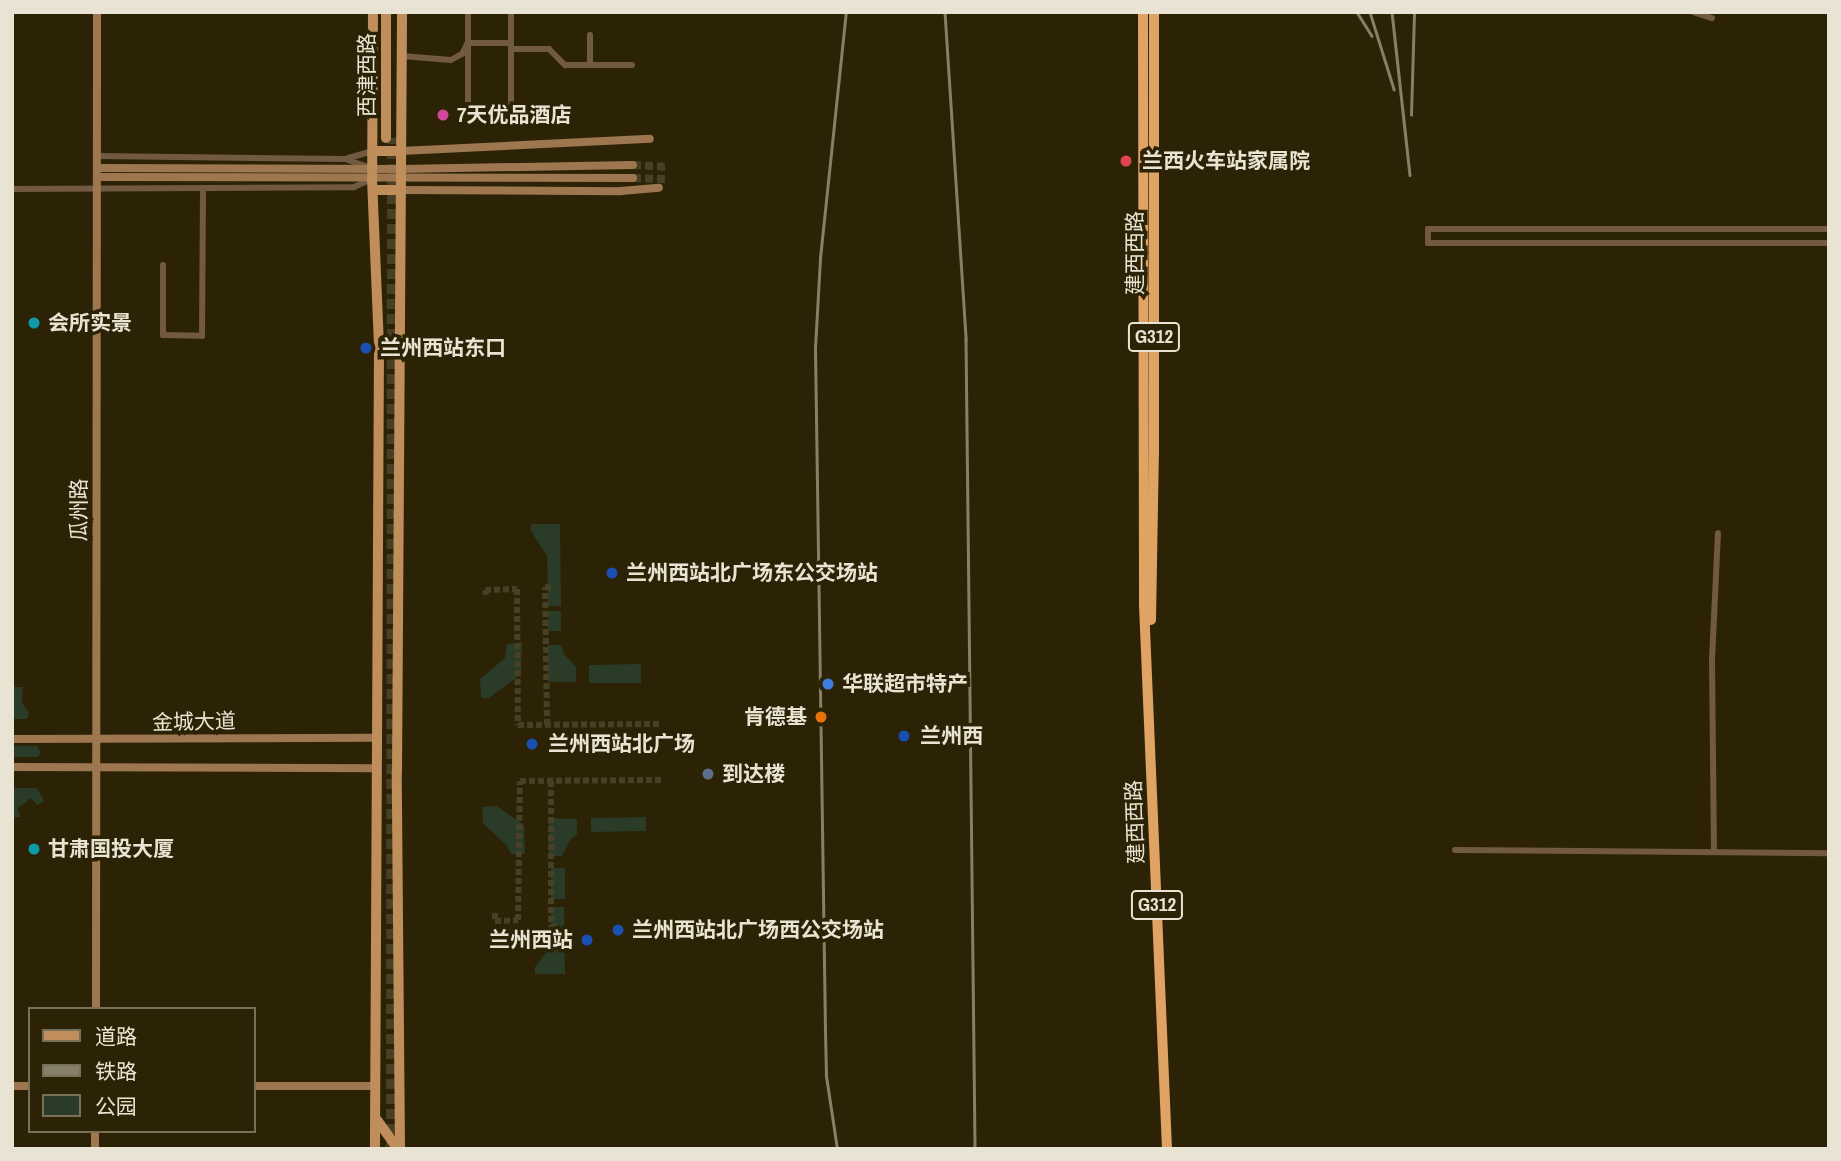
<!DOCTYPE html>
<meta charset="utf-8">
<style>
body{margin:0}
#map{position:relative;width:1841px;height:1161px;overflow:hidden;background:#2c2306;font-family:"Archivo Narrow","Noto Sans SC",sans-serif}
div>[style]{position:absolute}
.green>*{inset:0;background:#2a3b27}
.street-tunnel>*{height:6px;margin-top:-3px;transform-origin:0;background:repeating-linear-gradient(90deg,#484025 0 6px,transparent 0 9px)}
.secondary-tunnel>*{height:8px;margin-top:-4px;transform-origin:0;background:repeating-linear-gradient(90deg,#484025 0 8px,transparent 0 12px)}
.primary-tunnel>*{height:10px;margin-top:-5px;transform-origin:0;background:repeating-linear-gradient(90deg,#484025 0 10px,transparent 0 15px)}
.street>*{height:6px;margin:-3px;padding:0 3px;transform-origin:3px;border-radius:3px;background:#725941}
.secondary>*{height:8px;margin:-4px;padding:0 4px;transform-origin:4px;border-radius:4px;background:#9e7750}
.primary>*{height:10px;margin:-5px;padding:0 5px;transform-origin:5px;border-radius:5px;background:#c08e5b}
.highway>*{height:10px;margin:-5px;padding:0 5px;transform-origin:5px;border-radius:5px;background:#dfa364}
.rail>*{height:2.5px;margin:-1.25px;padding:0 1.25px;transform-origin:1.25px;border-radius:1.25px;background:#878069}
.dots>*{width:19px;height:19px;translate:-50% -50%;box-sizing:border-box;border:4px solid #2c2306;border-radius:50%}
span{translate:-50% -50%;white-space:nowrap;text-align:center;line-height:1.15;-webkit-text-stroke:7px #2c2306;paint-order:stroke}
.shield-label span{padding:2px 5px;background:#2c2306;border:2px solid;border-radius:5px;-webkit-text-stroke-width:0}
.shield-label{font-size:19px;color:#e9e3d3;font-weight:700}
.street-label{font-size:21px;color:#e9e3d3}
.poi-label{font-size:21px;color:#e9e3d3;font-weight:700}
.left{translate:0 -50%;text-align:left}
.right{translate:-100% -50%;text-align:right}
.frame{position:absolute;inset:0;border:14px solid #e9e3d3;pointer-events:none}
.legend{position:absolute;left:28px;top:1007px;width:228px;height:126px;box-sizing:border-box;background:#2c2306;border:2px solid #787058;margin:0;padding:9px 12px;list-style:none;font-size:21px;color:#e9e3d3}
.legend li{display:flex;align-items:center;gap:14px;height:35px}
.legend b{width:35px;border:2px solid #787058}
</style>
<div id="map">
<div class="green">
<i style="clip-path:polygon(12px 261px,14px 261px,14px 425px,12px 425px)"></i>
<i style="clip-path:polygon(531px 524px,560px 524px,561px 606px,548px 606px,547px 556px,531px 531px)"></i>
<i style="clip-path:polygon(548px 611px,561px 611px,561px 631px,548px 631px)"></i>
<i style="clip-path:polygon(522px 642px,521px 674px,489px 698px,481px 698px,480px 679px,505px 658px,507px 644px)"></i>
<i style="clip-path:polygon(548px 645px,561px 645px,564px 654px,576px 667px,576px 682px,548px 682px)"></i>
<i style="clip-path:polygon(641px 664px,641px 683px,589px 683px,589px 665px)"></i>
<i style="clip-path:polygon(12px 687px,23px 687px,22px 703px,29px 713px,27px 719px,12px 719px)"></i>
<i style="clip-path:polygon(12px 746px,37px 746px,41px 753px,37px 757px,12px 757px)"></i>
<i style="clip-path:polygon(12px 788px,37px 788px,44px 801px,37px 805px,31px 798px,17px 809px,21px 817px,12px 817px)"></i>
<i style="clip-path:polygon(497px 806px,524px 825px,525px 854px,511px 854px,507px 846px,483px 823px,482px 807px)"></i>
<i style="clip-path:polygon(646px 817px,646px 831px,591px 832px,591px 818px)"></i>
<i style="clip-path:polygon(549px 818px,577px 819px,577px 834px,570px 840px,562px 856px,549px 856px)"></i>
<i style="clip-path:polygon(551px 868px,565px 868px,565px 899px,551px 899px)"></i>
<i style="clip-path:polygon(551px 907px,564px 907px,565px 974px,535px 974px,535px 967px,550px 947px)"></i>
</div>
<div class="street-tunnel">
<i style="left:486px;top:595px;width:5px;rotate:-101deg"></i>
<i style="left:485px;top:590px;width:32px;rotate:-2deg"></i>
<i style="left:517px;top:589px;width:136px;rotate:89.6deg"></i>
<i style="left:518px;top:725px;width:144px;rotate:-0.4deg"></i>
<i style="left:547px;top:725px;width:138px;rotate:-90.8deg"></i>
<i style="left:545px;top:587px;width:9px;rotate:6deg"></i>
<i style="left:551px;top:781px;width:146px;rotate:90deg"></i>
<i style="left:551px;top:927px;width:8px;rotate:-7deg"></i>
<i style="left:495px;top:913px;width:8px;rotate:90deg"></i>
<i style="left:495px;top:921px;width:23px;rotate:-2deg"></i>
<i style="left:518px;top:920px;width:139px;rotate:-89.2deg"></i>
<i style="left:520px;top:781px;width:142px;rotate:-0.4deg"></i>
</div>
<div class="secondary-tunnel">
<i style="left:633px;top:165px;width:36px;rotate:3deg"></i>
<i style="left:633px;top:178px;width:35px;rotate:2deg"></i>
</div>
<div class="primary-tunnel">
<i style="left:391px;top:1149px;width:1011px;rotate:-89.94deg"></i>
</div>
<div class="street">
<i style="left:468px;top:12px;width:96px;rotate:90deg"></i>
<i style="left:468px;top:108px;width:43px"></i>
<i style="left:511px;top:108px;width:65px;rotate:-90deg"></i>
<i style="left:1693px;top:12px;width:20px;rotate:18deg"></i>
<i style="left:468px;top:43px;width:43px"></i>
<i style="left:511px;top:43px;width:31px;rotate:-90deg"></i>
<i style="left:511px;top:49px;width:38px"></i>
<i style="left:549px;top:49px;width:23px;rotate:45deg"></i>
<i style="left:565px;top:65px;width:67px"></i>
<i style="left:402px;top:56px;width:49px;rotate:4.7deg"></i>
<i style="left:451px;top:60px;width:13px;rotate:-29deg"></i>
<i style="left:462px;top:54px;width:11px;rotate:-63deg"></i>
<i style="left:590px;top:65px;width:30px;rotate:-90deg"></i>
<i style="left:97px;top:156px;width:248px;rotate:0.7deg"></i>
<i style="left:345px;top:159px;width:24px;rotate:19deg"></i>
<i style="left:345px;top:159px;width:29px;rotate:-16deg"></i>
<i style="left:12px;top:189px;width:342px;rotate:-0.3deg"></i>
<i style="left:354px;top:187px;width:20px;rotate:-24deg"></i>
<i style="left:1829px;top:229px;width:401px;rotate:180deg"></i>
<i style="left:1428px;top:229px;width:14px;rotate:90deg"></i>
<i style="left:1428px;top:243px;width:401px"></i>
<i style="left:163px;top:265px;width:70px;rotate:90deg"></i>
<i style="left:163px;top:335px;width:39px;rotate:1deg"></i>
<i style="left:202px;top:336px;width:146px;rotate:-89.6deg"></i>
<i style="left:1455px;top:850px;width:374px;rotate:0.5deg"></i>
<i style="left:1714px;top:852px;width:192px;rotate:-90.6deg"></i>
<i style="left:1712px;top:660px;width:127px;rotate:-87.3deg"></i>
</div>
<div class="secondary">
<i style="left:401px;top:151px;width:249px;rotate:-2.8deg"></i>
<i style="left:97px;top:168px;width:304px;rotate:0.2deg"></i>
<i style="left:401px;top:169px;width:232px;rotate:-1deg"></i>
<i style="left:97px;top:177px;width:536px;rotate:0.11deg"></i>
<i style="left:401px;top:190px;width:220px;rotate:0.3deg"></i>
<i style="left:621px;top:191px;width:38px;rotate:-5deg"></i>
<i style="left:12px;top:739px;width:365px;rotate:-0.2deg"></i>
<i style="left:12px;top:767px;width:365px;rotate:0.2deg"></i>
<i style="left:96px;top:1009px;width:997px;rotate:-89.94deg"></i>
<i style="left:12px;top:1086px;width:18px"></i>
<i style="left:254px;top:1086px;width:120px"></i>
<i style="left:95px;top:1149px;width:18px;rotate:-90deg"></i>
</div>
<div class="primary">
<i style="left:373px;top:12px;width:167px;rotate:90.3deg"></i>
<i style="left:372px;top:179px;width:168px;rotate:87.6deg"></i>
<i style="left:379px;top:347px;width:802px;rotate:90.29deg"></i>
<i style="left:386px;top:138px;width:126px;rotate:-90deg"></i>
<i style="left:373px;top:151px;width:28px"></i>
<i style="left:373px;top:190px;width:28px"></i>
<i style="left:377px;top:1120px;width:36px;rotate:54deg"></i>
<i style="left:400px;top:1149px;width:377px;rotate:-90.5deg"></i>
<i style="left:397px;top:772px;width:760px;rotate:-89.62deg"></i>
</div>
<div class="highway">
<i style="left:1143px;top:12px;width:593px;rotate:89.9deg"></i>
<i style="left:1144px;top:605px;width:544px;rotate:87.58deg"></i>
<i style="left:1151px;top:620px;width:167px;rotate:-89deg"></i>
<i style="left:1154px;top:453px;width:441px;rotate:-90deg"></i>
</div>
<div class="rail">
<i style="left:945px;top:12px;width:328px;rotate:86.3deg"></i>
<i style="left:966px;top:339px;width:810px;rotate:89.36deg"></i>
<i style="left:1357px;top:12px;width:28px;rotate:58deg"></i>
<i style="left:1370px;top:12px;width:81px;rotate:72.7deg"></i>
<i style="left:1392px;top:12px;width:164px;rotate:83.7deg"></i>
<i style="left:1411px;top:115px;width:103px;rotate:-88.3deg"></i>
<i style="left:837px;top:1149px;width:74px;rotate:-98.6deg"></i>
<i style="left:826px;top:1076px;width:45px;rotate:-91.3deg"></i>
<i style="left:825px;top:1031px;width:683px;rotate:-90.84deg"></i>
<i style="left:815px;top:348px;width:90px;rotate:-86.8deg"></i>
<i style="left:820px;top:258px;width:247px;rotate:-84deg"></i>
</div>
<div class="dots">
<i style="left:443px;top:115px;background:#d1479c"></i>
<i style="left:1126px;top:161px;background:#e0444e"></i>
<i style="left:34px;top:323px;background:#0f9aa8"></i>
<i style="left:366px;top:348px;background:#1a4fb4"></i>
<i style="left:612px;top:573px;background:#1a4fb4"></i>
<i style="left:828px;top:684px;background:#3f7fe0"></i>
<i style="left:821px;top:717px;background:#e8710a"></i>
<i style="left:904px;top:736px;background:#1a4fb4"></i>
<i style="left:532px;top:744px;background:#1a4fb4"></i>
<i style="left:708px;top:774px;background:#5c6f8a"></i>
<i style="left:34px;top:849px;background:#0f9aa8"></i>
<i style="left:618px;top:930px;background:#1a4fb4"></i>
<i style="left:587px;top:940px;background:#1a4fb4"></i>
</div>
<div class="shield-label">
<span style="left:1154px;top:337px">G312</span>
<span style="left:1157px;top:905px">G312</span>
</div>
<div class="street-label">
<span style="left:367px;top:75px;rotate:-90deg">西津西路</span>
<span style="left:1135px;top:253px;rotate:-90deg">建西西路</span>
<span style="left:79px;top:510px;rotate:-90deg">瓜州路</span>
<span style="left:194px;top:722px;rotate:-1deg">金城大道</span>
<span style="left:1135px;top:822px;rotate:-92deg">建西西路</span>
</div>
<div class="poi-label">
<span class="left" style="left:457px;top:115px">7天优品酒店</span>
<span class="left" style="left:1142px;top:161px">兰西火车站家属院</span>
<span class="left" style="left:48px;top:323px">会所实景</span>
<span class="left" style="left:380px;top:348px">兰州西站东口</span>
<span class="left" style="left:626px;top:573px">兰州西站北广场东公交场站</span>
<span class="left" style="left:842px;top:684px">华联超市特产</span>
<span class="right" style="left:807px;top:717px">肯德基</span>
<span class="left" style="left:920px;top:736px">兰州西</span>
<span class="left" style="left:548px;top:744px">兰州西站北广场</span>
<span class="left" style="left:722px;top:774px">到达楼</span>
<span class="left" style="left:48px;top:849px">甘肃国投大厦</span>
<span class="left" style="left:632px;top:930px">兰州西站北广场西公交场站</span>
<span class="right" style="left:573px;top:940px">兰州西站</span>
</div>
<div class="frame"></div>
<ul class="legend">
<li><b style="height:9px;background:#c08e5b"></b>道路</li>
<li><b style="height:9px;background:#878069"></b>铁路</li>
<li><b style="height:19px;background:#2a3b27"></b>公园</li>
</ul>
</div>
